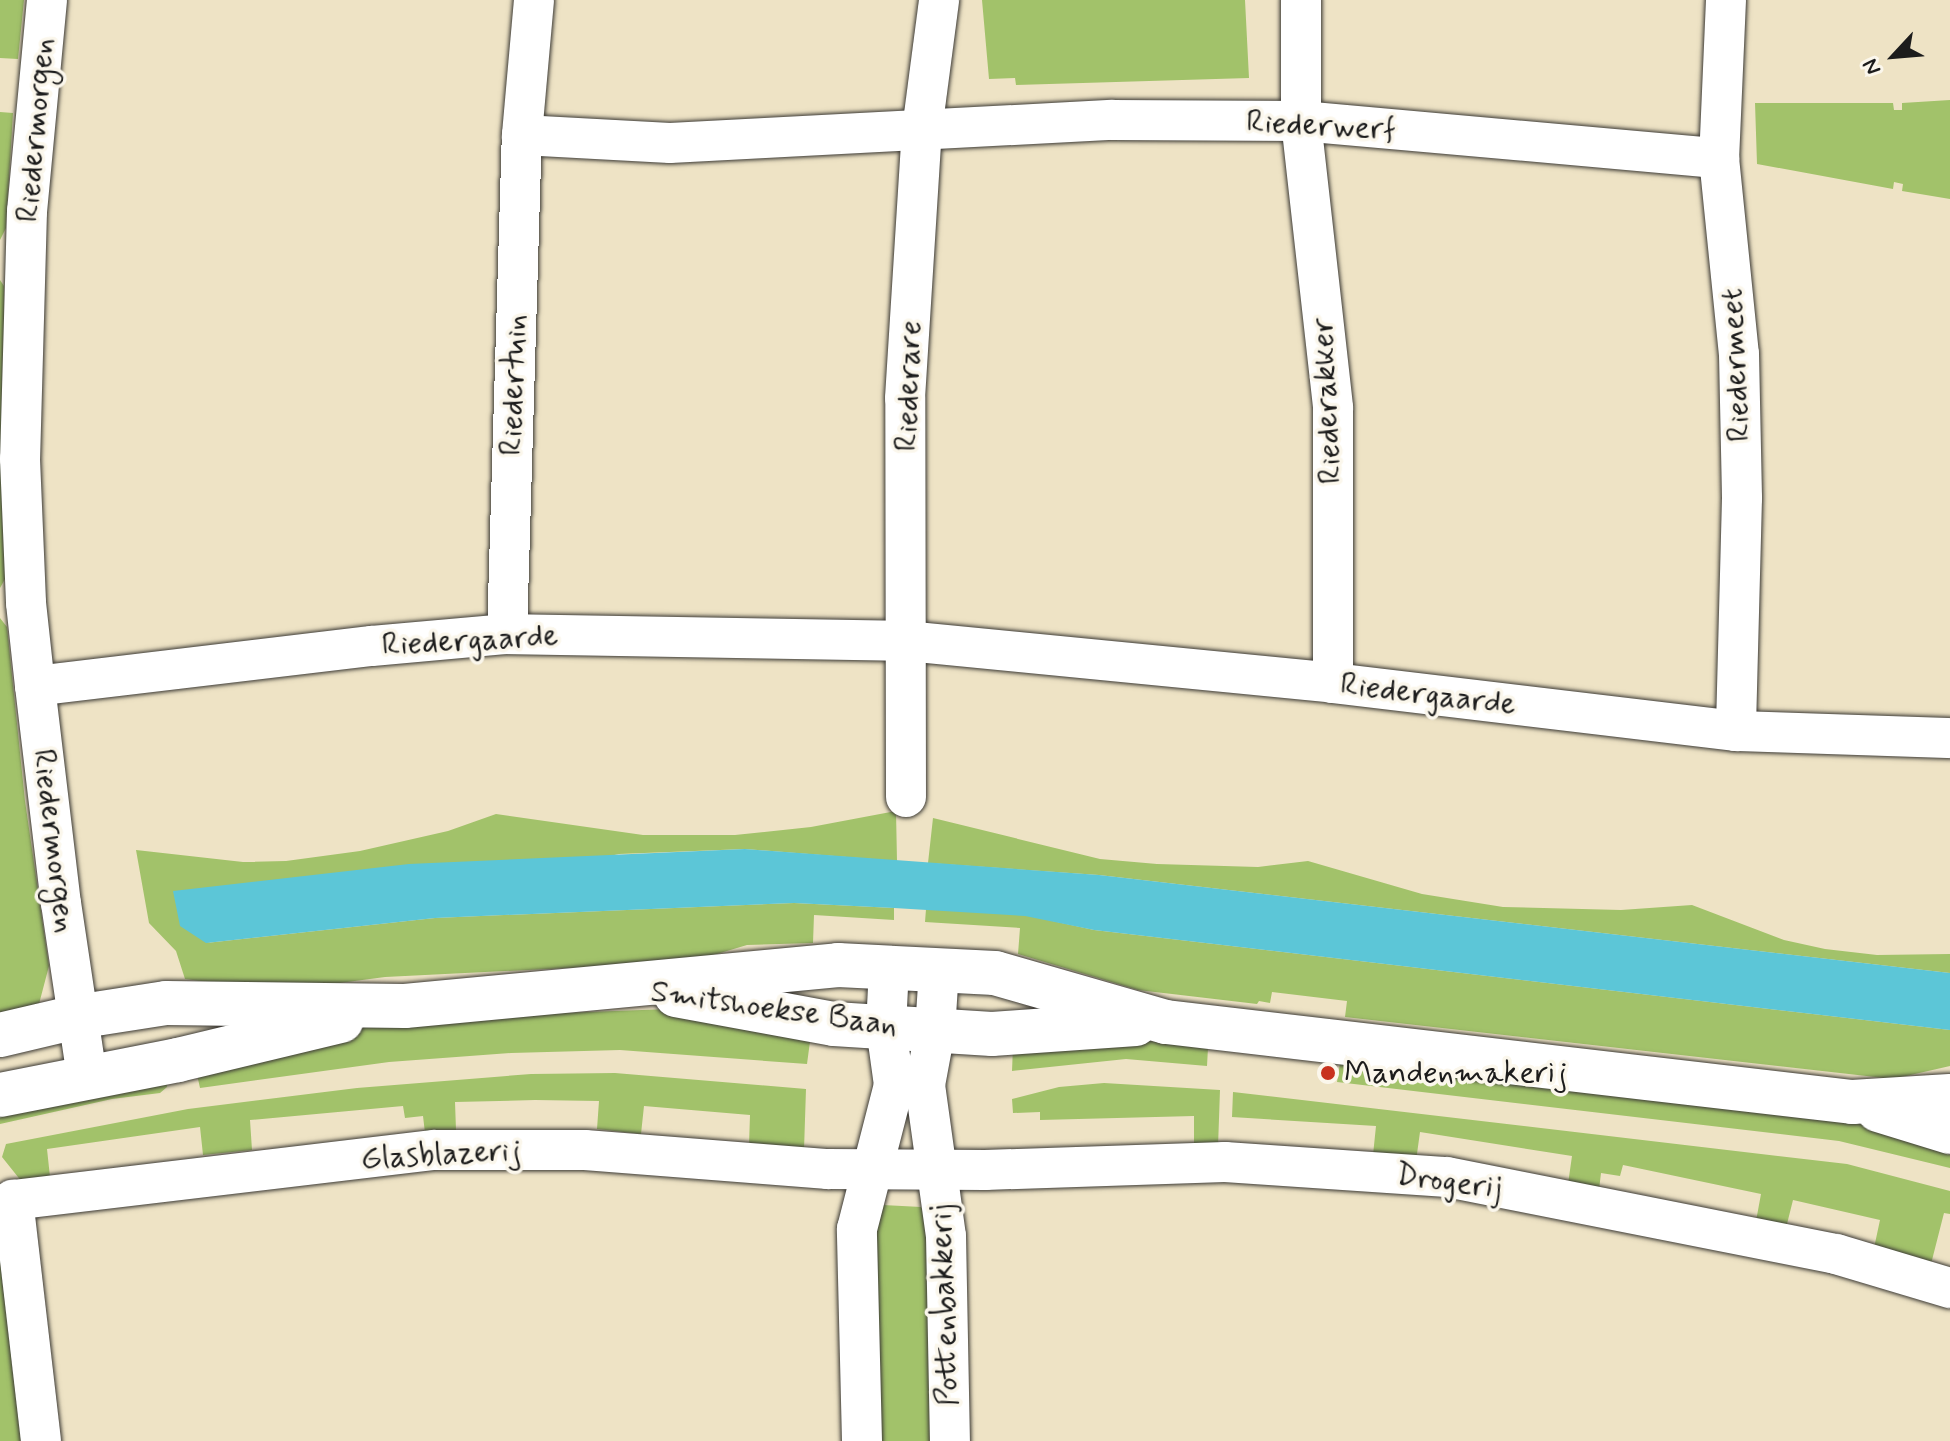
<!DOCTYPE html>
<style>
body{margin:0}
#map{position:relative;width:1950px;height:1441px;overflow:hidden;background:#eee3c5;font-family:Mynerve,sans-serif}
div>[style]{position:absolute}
.green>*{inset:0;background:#a2c26a}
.water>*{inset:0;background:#5cc6d7}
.roads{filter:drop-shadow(0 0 2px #3c3a35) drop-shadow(0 0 2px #3c3a35)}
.minor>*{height:40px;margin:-20px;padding:0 20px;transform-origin:20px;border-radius:20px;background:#fff}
.tertiary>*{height:44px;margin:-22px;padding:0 22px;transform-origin:22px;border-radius:22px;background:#fff}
.dots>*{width:22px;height:22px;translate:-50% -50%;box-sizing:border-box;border:4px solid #fbf7ec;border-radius:50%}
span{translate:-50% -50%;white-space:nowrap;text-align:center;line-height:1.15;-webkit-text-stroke:7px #fbf7ec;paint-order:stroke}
.street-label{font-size:32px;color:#1c1c1c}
.poi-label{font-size:32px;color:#1c1c1c}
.left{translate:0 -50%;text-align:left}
.north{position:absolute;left:1854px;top:16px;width:80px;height:80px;-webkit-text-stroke:6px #fbf7ec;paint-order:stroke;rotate:244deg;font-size:22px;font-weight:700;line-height:32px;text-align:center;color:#1c1c1c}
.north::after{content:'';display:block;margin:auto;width:28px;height:36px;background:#1c1c1c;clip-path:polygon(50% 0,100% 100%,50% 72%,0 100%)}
</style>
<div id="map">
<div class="green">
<i style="clip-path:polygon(0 0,24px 0,18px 59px,0 58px)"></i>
<i style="clip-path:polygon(982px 0,1245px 0,1249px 78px,1016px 85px,1015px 78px,989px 79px)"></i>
<i style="clip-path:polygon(1950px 100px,1950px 199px,1902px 191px,1903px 184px,1894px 182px,1893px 189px,1757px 164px,1755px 103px,1893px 103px,1894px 110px,1902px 110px,1902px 103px)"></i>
<i style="clip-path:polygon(0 112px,13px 113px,6px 228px,0 240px)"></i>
<i style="clip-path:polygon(0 280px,4px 286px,5px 579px,0 588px)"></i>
<i style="clip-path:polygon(0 618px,7px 627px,25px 801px,49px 966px,39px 1004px,0 1017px)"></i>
<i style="clip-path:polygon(896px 811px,897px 861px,745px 849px,619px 854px,206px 943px,435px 918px,794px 903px,894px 908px,894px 920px,814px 915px,813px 943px,747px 945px,690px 962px,385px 977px,279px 991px,185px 979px,176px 951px,149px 923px,136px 850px,243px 862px,286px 861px,360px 851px,448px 831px,496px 814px,643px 835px,735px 835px,811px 827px)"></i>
<i style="clip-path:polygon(933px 818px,1100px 859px,1157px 864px,1258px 867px,1308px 861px,1422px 894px,1503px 907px,1621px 910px,1692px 905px,1784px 940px,1825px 949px,1877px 955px,1950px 954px,1950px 973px,1099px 875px,928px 863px)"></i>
<i style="clip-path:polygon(926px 909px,1025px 915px,1094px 930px,1950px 1030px,1950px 1066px,1893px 1079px,1345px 1017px,1347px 1001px,1272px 992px,1270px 1003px,1259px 1001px,1257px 1004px,1138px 990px,1018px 954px,1020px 928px,925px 922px)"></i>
<i style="clip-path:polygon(697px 1008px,811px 1034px,807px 1064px,620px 1050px,511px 1053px,389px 1062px,200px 1088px,196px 1070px,295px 1038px,378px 1025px,532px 1014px)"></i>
<i style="clip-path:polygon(1142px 1040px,1208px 1048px,1207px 1066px,1126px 1059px,1012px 1071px,1013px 1046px)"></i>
<i style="clip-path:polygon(1340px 1063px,1880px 1124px,1950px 1155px,1950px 1168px,1839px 1141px,1337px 1082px)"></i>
<i style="clip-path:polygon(615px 1073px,806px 1089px,804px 1150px,749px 1145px,750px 1115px,644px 1106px,641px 1134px,597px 1129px,599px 1101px,535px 1100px,455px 1102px,456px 1130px,425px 1133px,423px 1116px,405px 1118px,403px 1106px,250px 1120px,252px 1150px,203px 1155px,200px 1127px,47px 1149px,50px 1177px,22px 1182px,2px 1157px,6px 1144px,188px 1109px,357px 1088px,531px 1074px)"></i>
<i style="clip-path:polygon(168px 1076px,167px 1087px,160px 1093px,112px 1099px,0 1124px,0 1106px)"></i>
<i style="clip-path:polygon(1104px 1083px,1220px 1090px,1218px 1147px,1194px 1145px,1194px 1116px,1040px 1120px,1040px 1112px,1013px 1113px,1012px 1099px,1059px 1087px)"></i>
<i style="clip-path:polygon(1233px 1092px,1847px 1164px,1950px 1191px,1950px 1214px,1944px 1213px,1931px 1264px,1874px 1248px,1880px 1220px,1793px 1200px,1786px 1228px,1756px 1221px,1761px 1194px,1623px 1165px,1620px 1176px,1601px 1173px,1599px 1190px,1568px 1184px,1572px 1156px,1420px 1132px,1416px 1161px,1373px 1155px,1376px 1126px,1232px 1117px)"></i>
<i style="clip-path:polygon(883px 1205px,921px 1207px,932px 1231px,938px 1441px,873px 1441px,869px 1229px)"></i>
<i style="clip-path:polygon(0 1210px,29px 1441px,0 1441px)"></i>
</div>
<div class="water">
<i style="clip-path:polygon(745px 849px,1099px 875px,1950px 973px,1950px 1030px,1094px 930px,1025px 916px,894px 908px,794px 903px,435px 918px,206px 943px,180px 926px,173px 891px,409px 864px)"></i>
</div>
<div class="roads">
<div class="minor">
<i style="left:47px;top:0;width:212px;rotate:95.4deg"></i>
<i style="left:27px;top:211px;width:248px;rotate:91.6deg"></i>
<i style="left:20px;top:459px;width:144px;rotate:87.6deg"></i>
<i style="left:26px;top:603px;width:83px;rotate:83.8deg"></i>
<i style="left:35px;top:686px;width:219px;rotate:83.2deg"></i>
<i style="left:61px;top:903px;width:177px;rotate:81.5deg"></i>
<i style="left:534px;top:0;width:136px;rotate:95.1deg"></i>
<i style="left:522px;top:135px;width:148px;rotate:3.1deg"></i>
<i style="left:670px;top:143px;width:443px;rotate:-3deg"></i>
<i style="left:1112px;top:120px;width:189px;rotate:0.3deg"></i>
<i style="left:1301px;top:121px;width:420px;rotate:5.1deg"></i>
<i style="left:1301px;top:0;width:121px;rotate:90deg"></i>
<i style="left:1301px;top:121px;width:289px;rotate:83.6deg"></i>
<i style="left:1333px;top:408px;width:275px;rotate:90deg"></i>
<i style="left:1726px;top:0;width:158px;rotate:92.5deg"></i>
<i style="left:1719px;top:158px;width:197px;rotate:84.2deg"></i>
<i style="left:1739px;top:354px;width:144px;rotate:88.8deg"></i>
<i style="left:1742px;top:498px;width:233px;rotate:91.5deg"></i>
<i style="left:507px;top:634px;width:499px;rotate:-88.3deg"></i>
<i style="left:35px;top:686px;width:339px;rotate:-6.8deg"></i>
<i style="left:372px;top:646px;width:136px;rotate:-5.1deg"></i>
<i style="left:507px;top:634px;width:400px;rotate:1deg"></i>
<i style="left:907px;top:641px;width:428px;rotate:5.6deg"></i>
<i style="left:1333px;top:683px;width:406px;rotate:6.8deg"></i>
<i style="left:1736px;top:731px;width:214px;rotate:1.9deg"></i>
<i style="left:906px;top:797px;width:399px;rotate:-90.1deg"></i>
<i style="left:905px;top:398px;width:269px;rotate:-86.4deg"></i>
<i style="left:922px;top:130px;width:131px;rotate:-82.5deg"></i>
<i style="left:939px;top:970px;width:61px;rotate:93.8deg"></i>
<i style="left:935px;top:1031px;width:55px;rotate:100.5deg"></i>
<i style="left:925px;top:1085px;width:152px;rotate:82.1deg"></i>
<i style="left:946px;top:1236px;width:205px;rotate:88.9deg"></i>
<i style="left:41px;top:1441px;width:243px;rotate:-96.6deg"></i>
<i style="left:13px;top:1200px;width:424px;rotate:-6.8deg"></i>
<i style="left:434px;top:1150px;width:151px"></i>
<i style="left:585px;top:1150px;width:244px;rotate:4.5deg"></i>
<i style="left:828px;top:1169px;width:157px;rotate:0.4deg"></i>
<i style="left:985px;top:1170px;width:240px;rotate:-1.9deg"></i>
<i style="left:1225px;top:1162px;width:223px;rotate:3.9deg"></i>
<i style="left:1447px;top:1177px;width:397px;rotate:11.2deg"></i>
<i style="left:1836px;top:1254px;width:119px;rotate:16.6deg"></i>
<i style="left:862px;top:1441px;width:212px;rotate:-91.4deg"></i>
<i style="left:857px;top:1229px;width:149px;rotate:-75.6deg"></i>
<i style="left:894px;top:1085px;width:59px;rotate:-97.9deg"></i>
<i style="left:886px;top:1027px;width:59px;rotate:-87.1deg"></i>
</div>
<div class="tertiary">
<i style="left:676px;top:995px;width:161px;rotate:10.4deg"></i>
<i style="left:834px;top:1024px;width:158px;rotate:3.6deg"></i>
<i style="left:992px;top:1034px;width:144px;rotate:-4deg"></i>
<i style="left:0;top:1035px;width:78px;rotate:-13.3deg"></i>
<i style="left:76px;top:1017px;width:91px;rotate:-8.8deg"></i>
<i style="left:166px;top:1003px;width:239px;rotate:0.7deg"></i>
<i style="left:405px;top:1006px;width:435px;rotate:-5.4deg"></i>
<i style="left:838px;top:965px;width:157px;rotate:2.9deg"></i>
<i style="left:995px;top:973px;width:178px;rotate:16deg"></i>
<i style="left:1166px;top:1022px;width:691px;rotate:6.65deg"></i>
<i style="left:1852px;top:1102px;width:98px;rotate:-3.5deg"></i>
<i style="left:0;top:1095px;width:181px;rotate:-11.1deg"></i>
<i style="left:178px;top:1060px;width:168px;rotate:-13.5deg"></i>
<i style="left:1878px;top:1110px;width:75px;rotate:17deg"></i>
</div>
</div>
<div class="dots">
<i style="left:1328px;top:1073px;background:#c8321e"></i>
</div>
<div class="street-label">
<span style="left:1321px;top:126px;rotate:3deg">Riederwerf</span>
<span style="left:36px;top:130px;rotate:-85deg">Riedermorgen</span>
<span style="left:1736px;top:365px;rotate:-93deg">Riedermeet</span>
<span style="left:514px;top:385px;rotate:-88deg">Riedertuin</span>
<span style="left:909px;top:386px;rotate:-88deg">Riederare</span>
<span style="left:1327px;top:401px;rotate:-93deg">Riederakker</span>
<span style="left:470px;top:641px;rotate:-3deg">Riedergaarde</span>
<span style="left:1428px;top:695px;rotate:7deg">Riedergaarde</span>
<span style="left:54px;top:841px;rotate:83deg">Riedermorgen</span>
<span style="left:774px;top:1009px;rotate:8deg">Smitshoekse Baan</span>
<span style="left:441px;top:1155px;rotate:-3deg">Glasblazerij</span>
<span style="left:1449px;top:1182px;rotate:8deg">Drogerij</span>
<span style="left:945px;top:1305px;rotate:-92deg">Pottenbakkerij</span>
</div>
<div class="poi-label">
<span class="left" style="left:1344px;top:1073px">Mandenmakerij</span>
</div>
<div class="north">N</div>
</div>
